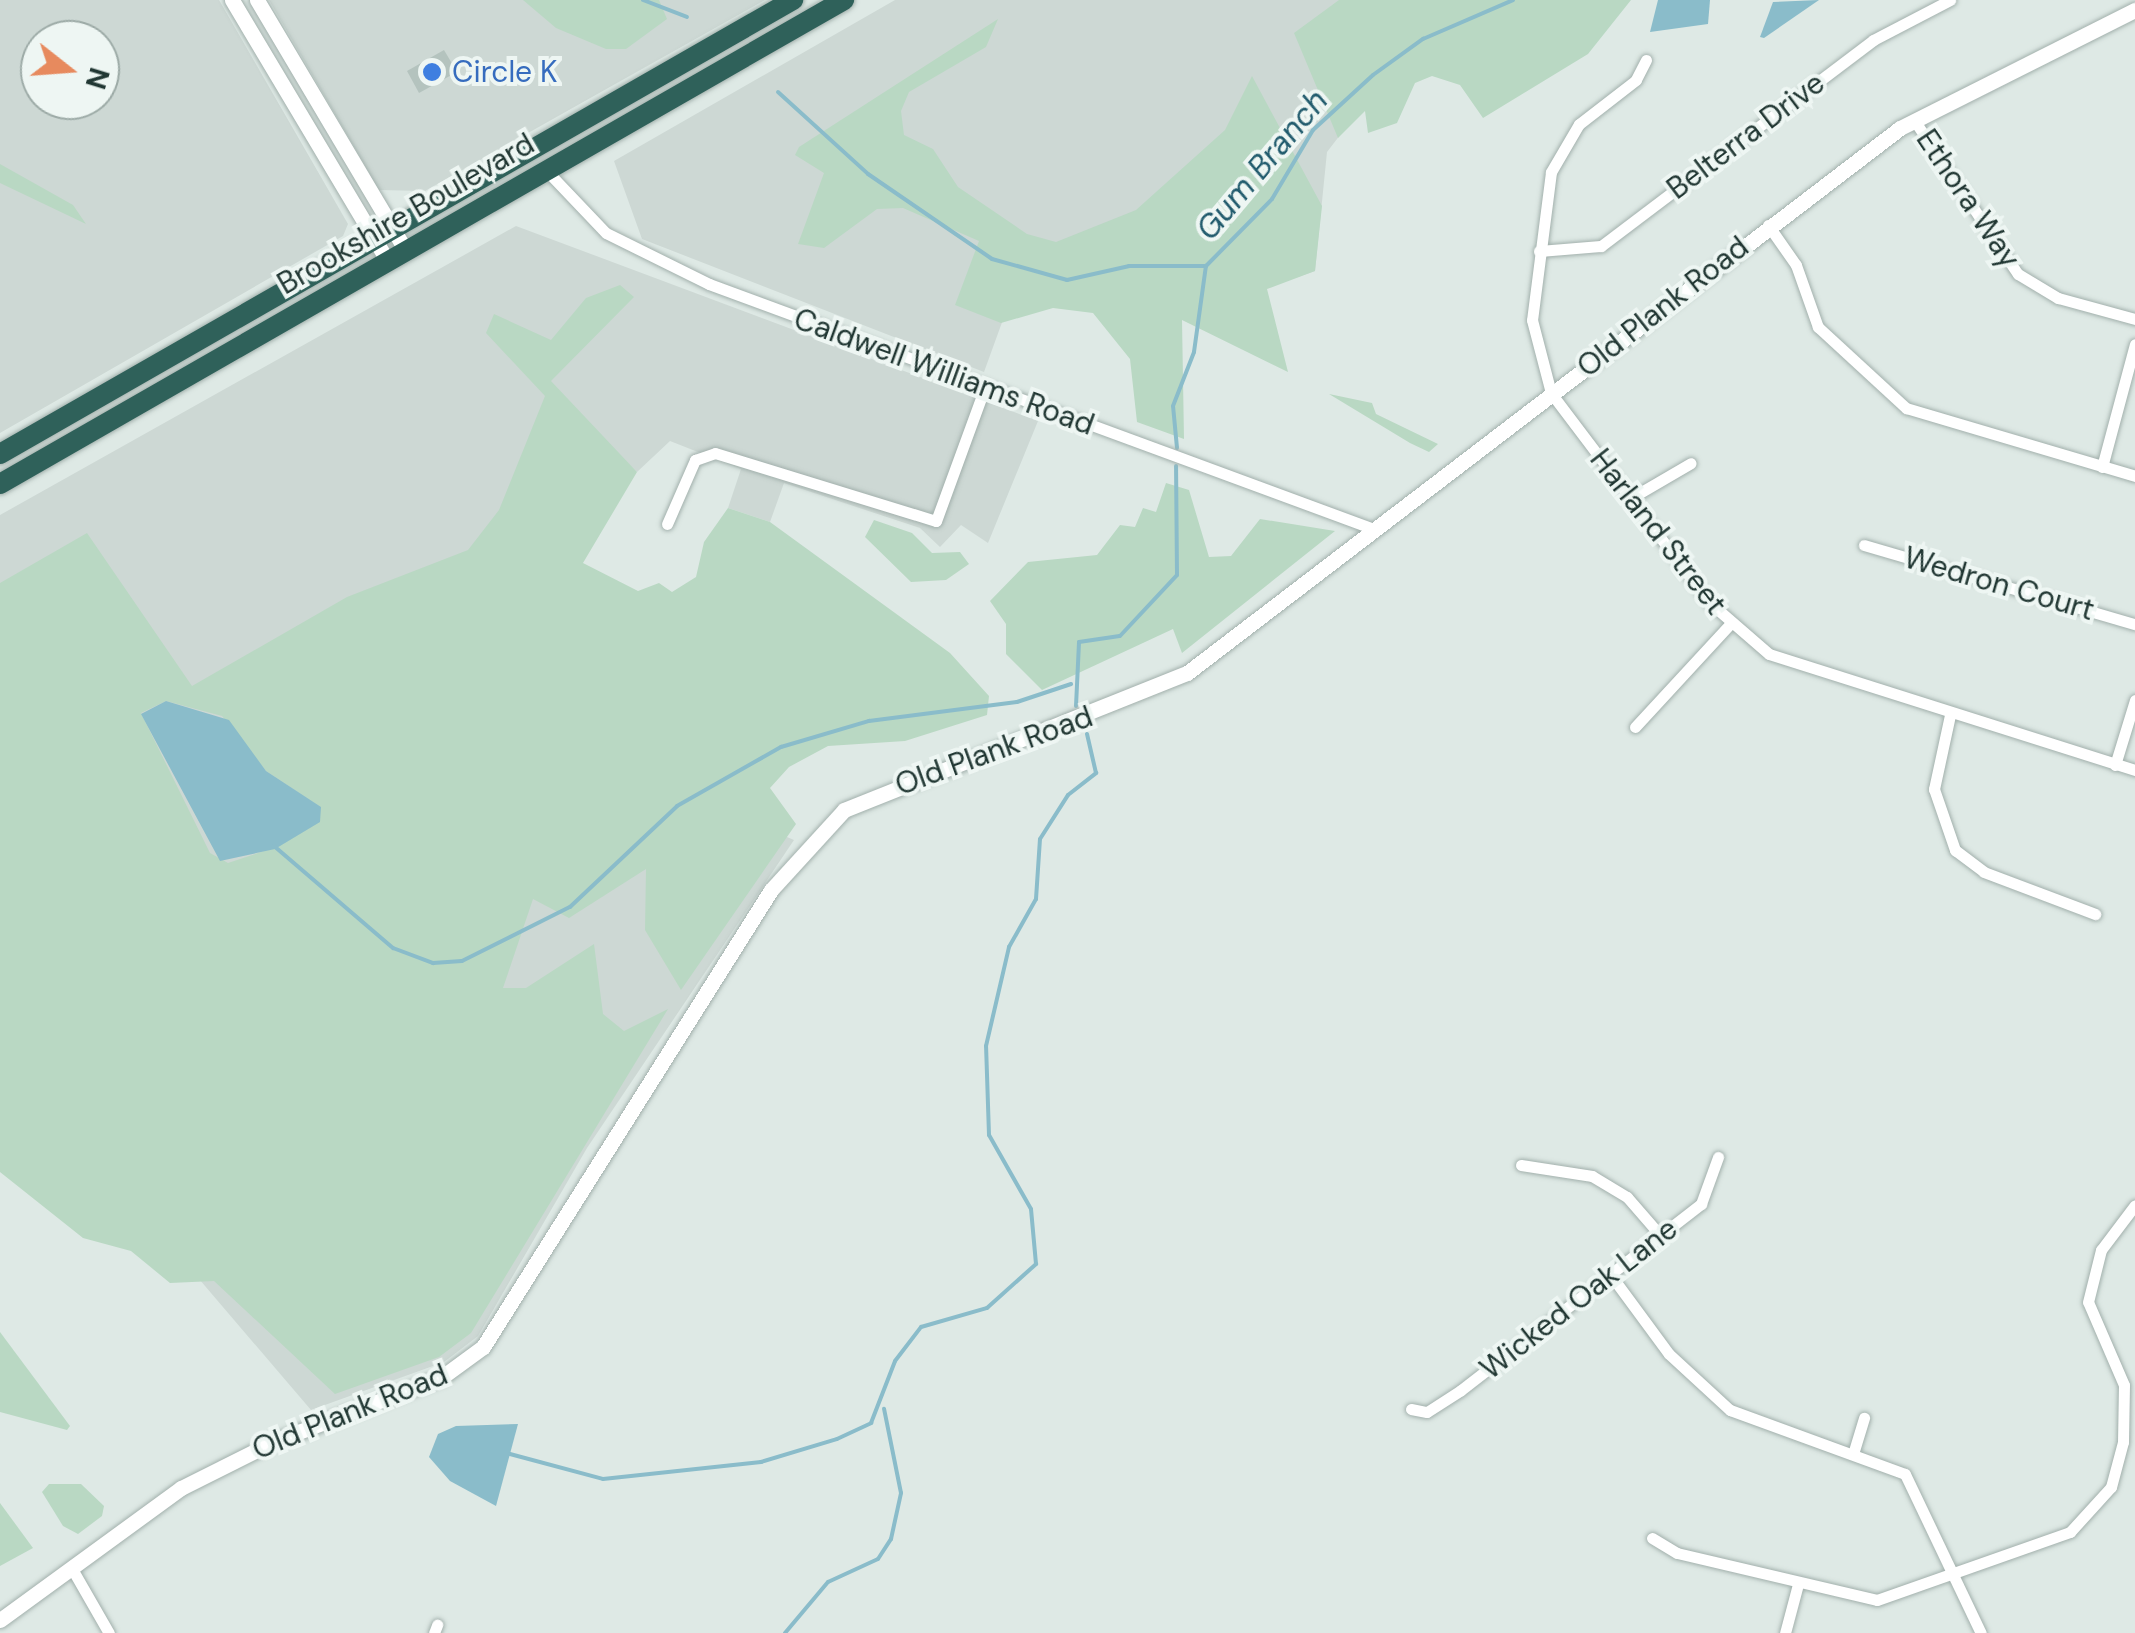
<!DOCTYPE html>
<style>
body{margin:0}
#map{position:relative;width:2135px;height:1633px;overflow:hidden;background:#dee9e5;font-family:"DM Sans",sans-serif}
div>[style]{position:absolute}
.built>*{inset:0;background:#cdd8d4}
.green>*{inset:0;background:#b9d8c3}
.water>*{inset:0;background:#8abcca}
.stream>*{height:4px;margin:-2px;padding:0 2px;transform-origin:2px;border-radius:2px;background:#8abcca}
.building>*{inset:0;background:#b4c3be}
.roads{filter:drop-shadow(0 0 2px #a2b0ac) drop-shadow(0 0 2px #a2b0ac)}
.street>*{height:11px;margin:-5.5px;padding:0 5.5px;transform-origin:5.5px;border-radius:5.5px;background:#fff}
.secondary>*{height:15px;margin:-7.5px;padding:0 7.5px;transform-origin:7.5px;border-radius:7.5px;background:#fff}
.highway>*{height:20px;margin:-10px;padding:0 10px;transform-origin:10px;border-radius:10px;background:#2f615a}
.dots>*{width:28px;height:28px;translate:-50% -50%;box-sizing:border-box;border:5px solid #eef6f3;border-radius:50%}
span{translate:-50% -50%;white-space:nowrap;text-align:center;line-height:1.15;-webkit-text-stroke:8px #eef6f3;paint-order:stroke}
.shop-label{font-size:30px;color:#366cbe}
.left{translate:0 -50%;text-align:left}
.street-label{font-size:30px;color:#213733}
.water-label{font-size:32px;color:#215b6d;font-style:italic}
.north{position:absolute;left:20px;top:20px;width:100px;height:100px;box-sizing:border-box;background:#eef6f3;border:2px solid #9caaa6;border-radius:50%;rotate:107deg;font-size:28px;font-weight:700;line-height:40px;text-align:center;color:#213733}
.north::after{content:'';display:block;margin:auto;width:35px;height:45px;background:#e78a5e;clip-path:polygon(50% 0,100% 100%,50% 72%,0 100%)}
</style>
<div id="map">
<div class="built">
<i style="clip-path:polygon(evenodd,0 0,219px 0,348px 224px,343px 236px,0 433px,0 0,40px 40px,100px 40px,100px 100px,40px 100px,40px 40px)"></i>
<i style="clip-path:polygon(269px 0,765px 0,425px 191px,379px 190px)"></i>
<i style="clip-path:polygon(895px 0,1444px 0,1327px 152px,1315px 271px,1258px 291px,1013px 292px,984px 372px,642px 239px,614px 161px)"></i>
<i style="clip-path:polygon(516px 226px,1038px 421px,988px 543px,961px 525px,940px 547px,920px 528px,784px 483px,770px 522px,728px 508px,741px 469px,670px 441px,637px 472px,549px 388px,560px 739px,794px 840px,587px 1148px,478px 1336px,444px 1362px,311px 1410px,0 1046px,0 515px)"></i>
</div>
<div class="green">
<i style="clip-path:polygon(523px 0,659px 0,667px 19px,626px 49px,606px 49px,556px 28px)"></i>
<i style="clip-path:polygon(1339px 0,1631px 0,1588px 54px,1483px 118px,1460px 85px,1432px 76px,1415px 83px,1397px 123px,1368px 133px,1365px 111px,1338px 138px,1294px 33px)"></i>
<i style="clip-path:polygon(998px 19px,986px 47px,909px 92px,901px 111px,904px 135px,933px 149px,958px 187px,1027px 234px,1056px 242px,1136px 210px,1225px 130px,1252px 76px,1322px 206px,1315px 271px,1267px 289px,1288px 372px,1182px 320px,1184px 439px,1137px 422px,1130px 359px,1093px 313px,1053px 308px,1001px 323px,955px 305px,979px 241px,903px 208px,877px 209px,824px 248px,798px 244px,824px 173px,795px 155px,799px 147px)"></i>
<i style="clip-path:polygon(0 164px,73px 205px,86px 224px,0 183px)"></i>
<i style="clip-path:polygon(evenodd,620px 285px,634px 297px,551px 381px,637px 472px,583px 563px,638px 591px,659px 583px,672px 592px,696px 577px,704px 542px,728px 508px,770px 522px,950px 653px,989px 696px,987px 715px,905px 741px,828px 746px,789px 767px,770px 788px,796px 824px,681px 990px,645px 930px,646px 869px,569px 918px,533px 899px,503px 988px,526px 988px,594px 944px,603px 1014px,624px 1031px,668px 1009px,471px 1333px,439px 1357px,335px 1394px,214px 1281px,170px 1283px,131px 1251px,83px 1238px,0 1172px,0 583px,87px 533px,192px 686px,347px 597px,468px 550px,499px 510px,545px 396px,486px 333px,494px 314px,551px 340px,586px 298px,620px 285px,166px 701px,222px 716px,266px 771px,320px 807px,273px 848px,228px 863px,210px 853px,141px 713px,166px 701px)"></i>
<i style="clip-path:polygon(1329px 394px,1372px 403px,1376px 414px,1438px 444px,1429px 452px,1410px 443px)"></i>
<i style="clip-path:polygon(1166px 483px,1189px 490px,1209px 557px,1231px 556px,1260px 519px,1335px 531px,1182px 653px,1173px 629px,1042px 690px,1006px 654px,1006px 624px,990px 601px,1028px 562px,1097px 555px,1120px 525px,1135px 527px,1143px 508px,1156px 512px)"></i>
<i style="clip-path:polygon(874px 520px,912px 533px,932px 553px,960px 552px,969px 564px,946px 580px,911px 582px,865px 537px)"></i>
<i style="clip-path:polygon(0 1332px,70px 1426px,67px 1430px,0 1412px)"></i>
<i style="clip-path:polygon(49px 1484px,81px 1484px,104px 1506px,102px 1516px,78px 1534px,63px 1526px,42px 1492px)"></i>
<i style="clip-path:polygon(0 1503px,33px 1548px,0 1566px)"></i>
</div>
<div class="water">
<i style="clip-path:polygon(1658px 0,1710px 0,1708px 24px,1650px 32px)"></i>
<i style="clip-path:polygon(1819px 0,1764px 38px,1760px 37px,1773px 2px)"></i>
<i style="clip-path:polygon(166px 701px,229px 720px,266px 771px,321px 807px,320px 822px,275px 849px,220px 861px,141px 714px)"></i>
<i style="clip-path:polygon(518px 1424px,496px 1506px,450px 1481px,429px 1457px,438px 1434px,456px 1426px)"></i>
</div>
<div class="stream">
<i style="left:643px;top:0;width:47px;rotate:21.1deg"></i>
<i style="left:778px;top:92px;width:122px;rotate:42.3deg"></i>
<i style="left:868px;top:174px;width:150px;rotate:34.4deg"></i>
<i style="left:992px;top:259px;width:78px;rotate:15.6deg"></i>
<i style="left:1067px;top:280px;width:64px;rotate:-12.7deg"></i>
<i style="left:1129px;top:266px;width:77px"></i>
<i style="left:1177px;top:448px;width:42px;rotate:-95.4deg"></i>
<i style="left:1173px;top:406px;width:58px;rotate:-68.7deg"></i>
<i style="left:1194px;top:352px;width:87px;rotate:-82.1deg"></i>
<i style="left:1206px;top:266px;width:94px;rotate:-45.4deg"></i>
<i style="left:1272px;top:199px;width:80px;rotate:-59.3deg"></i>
<i style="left:1313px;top:130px;width:81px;rotate:-42.5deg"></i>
<i style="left:1373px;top:75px;width:62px;rotate:-35.8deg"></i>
<i style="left:1423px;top:39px;width:98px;rotate:-23.4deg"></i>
<i style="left:1076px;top:706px;width:64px;rotate:-87.3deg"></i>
<i style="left:1079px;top:642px;width:41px;rotate:-8.3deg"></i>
<i style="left:1120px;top:636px;width:83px;rotate:-46.9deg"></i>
<i style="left:1177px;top:575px;width:109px;rotate:-90.5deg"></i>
<i style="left:274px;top:846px;width:157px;rotate:40.6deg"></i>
<i style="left:393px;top:948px;width:43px;rotate:20.6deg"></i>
<i style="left:433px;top:963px;width:29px;rotate:-4deg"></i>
<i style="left:462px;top:961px;width:121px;rotate:-26.6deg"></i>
<i style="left:570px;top:907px;width:147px;rotate:-43.3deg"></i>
<i style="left:677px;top:806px;width:120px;rotate:-29.6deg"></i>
<i style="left:781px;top:747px;width:92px;rotate:-16.5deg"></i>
<i style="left:869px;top:721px;width:149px;rotate:-7.3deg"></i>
<i style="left:1017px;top:702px;width:57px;rotate:-18.4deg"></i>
<i style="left:510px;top:1454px;width:96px;rotate:15deg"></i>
<i style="left:603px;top:1479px;width:159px;rotate:-6.1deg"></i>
<i style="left:761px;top:1462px;width:79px;rotate:-16.8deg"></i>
<i style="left:837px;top:1439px;width:38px;rotate:-25deg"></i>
<i style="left:871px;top:1423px;width:66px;rotate:-68.8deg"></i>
<i style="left:895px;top:1361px;width:43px;rotate:-52.6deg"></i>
<i style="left:921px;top:1327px;width:69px;rotate:-16.1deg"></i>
<i style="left:987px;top:1308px;width:66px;rotate:-41.9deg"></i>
<i style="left:1036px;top:1264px;width:55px;rotate:-95.2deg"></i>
<i style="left:1031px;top:1209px;width:85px;rotate:-119.6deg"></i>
<i style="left:989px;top:1135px;width:89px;rotate:-91.9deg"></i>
<i style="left:986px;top:1046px;width:102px;rotate:-76.9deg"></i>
<i style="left:1009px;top:947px;width:55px;rotate:-60.6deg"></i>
<i style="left:1036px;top:899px;width:60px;rotate:-86.2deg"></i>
<i style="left:1040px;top:839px;width:52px;rotate:-57.5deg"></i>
<i style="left:1068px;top:795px;width:36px;rotate:-38deg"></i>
<i style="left:1096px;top:773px;width:40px;rotate:-103deg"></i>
<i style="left:785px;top:1633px;width:67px;rotate:-49.9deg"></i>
<i style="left:828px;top:1582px;width:55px;rotate:-24.7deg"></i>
<i style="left:878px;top:1559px;width:24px;rotate:-57deg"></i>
<i style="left:891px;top:1539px;width:47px;rotate:-77.7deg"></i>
<i style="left:901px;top:1493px;width:86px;rotate:-101.4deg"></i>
</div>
<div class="building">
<i style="clip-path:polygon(444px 50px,457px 72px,419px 93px,407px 71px)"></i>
</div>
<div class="roads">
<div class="street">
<i style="left:1646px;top:60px;width:22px;rotate:117deg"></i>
<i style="left:1636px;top:80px;width:72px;rotate:142.3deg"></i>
<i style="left:1579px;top:124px;width:56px;rotate:120.3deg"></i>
<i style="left:1551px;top:172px;width:149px;rotate:97.3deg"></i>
<i style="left:1532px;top:320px;width:75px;rotate:75.4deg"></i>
<i style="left:1551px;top:393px;width:262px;rotate:52.9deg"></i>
<i style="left:1709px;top:602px;width:79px;rotate:40.9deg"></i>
<i style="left:1769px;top:654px;width:384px;rotate:17.6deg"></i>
<i style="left:1914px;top:120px;width:186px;rotate:56deg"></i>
<i style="left:2018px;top:274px;width:47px;rotate:31deg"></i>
<i style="left:2058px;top:298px;width:80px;rotate:15.3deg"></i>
<i style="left:545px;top:169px;width:88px;rotate:46.4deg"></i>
<i style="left:606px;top:233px;width:115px;rotate:26.3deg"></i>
<i style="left:709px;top:284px;width:706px;rotate:20.23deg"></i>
<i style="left:1768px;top:225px;width:49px;rotate:55deg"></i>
<i style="left:1796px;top:265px;width:66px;rotate:70.5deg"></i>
<i style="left:1818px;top:327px;width:120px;rotate:42.6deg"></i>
<i style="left:1906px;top:408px;width:239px;rotate:16.5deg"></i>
<i style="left:1539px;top:251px;width:62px;rotate:-4.6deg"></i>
<i style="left:1601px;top:246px;width:341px;rotate:-37.1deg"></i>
<i style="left:1873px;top:40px;width:87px;rotate:-27.5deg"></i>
<i style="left:2102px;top:467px;width:127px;rotate:-75deg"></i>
<i style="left:1631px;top:498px;width:69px;rotate:-30.3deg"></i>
<i style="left:667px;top:524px;width:70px;rotate:-66.4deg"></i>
<i style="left:695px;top:460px;width:21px;rotate:-19deg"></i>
<i style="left:715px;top:453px;width:231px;rotate:17.1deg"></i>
<i style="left:936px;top:521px;width:143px;rotate:-69.9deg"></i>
<i style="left:1864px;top:545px;width:282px;rotate:16.3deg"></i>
<i style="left:1950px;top:715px;width:76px;rotate:102.2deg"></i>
<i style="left:1934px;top:789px;width:65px;rotate:71deg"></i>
<i style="left:1955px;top:850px;width:36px;rotate:37deg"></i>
<i style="left:1984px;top:872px;width:119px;rotate:20.7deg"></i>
<i style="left:1635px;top:727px;width:140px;rotate:-47.3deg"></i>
<i style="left:2115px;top:765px;width:68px;rotate:-72.9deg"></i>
<i style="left:1521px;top:1165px;width:72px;rotate:8.8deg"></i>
<i style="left:1592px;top:1176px;width:41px;rotate:31deg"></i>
<i style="left:1627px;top:1197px;width:50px;rotate:49deg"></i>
<i style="left:1610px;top:1274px;width:99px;rotate:53.6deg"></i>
<i style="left:1669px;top:1354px;width:83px;rotate:42.6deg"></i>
<i style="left:1730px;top:1410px;width:186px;rotate:20.1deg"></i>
<i style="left:1905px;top:1474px;width:176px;rotate:64.5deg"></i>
<i style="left:1411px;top:1409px;width:16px;rotate:11deg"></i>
<i style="left:1427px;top:1412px;width:40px;rotate:-32.9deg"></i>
<i style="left:1461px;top:1390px;width:304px;rotate:-37.8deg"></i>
<i style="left:1701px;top:1204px;width:50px;rotate:-70.1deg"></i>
<i style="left:1853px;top:1454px;width:38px;rotate:-73deg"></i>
<i style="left:1652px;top:1538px;width:29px;rotate:31deg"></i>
<i style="left:1677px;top:1553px;width:205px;rotate:13.2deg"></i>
<i style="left:1877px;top:1600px;width:205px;rotate:-19.4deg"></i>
<i style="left:2070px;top:1532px;width:61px;rotate:-47.7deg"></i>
<i style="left:2111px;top:1487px;width:47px;rotate:-75.1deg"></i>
<i style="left:2123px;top:1442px;width:57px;rotate:-89deg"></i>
<i style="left:2124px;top:1385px;width:90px;rotate:-113.4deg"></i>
<i style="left:2088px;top:1302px;width:54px;rotate:-76deg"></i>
<i style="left:2101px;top:1250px;width:56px;rotate:-52.9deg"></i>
<i style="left:71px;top:1567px;width:76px;rotate:60.1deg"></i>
<i style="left:434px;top:1633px;width:9px;rotate:-69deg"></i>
<i style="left:1785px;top:1633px;width:51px;rotate:-75.1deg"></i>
</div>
<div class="secondary">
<i style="left:232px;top:0;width:303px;rotate:59.2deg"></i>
<i style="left:257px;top:0;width:290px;rotate:59.3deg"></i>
<i style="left:0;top:1620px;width:224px;rotate:-36.1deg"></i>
<i style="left:181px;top:1488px;width:105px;rotate:-26.6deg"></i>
<i style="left:275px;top:1441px;width:179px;rotate:-21deg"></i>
<i style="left:442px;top:1377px;width:51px;rotate:-36.2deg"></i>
<i style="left:483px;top:1347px;width:540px;rotate:-57.78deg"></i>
<i style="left:771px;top:890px;width:108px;rotate:-47.6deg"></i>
<i style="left:844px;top:810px;width:369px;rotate:-21.8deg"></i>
<i style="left:1187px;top:673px;width:897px;rotate:-37.39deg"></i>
<i style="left:1900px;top:128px;width:263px;rotate:-26.7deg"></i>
</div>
<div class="highway">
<i style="left:0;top:454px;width:914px;rotate:-29.79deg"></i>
<i style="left:0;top:484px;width:973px;rotate:-29.83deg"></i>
</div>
</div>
<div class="dots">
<i style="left:432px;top:72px;background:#3f7fe0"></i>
</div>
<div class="shop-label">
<span class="left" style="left:452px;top:72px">Circle K</span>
</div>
<div class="street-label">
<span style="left:1746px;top:136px;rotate:-37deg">Belterra Drive</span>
<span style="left:1968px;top:199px;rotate:56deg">Ethora Way</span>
<span style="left:406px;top:214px;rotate:-30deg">Brookshire Boulevard</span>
<span style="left:1663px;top:307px;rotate:-38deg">Old Plank Road</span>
<span style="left:944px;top:372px;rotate:20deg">Caldwell Williams Road</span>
<span style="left:1658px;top:532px;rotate:52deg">Harland Street</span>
<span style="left:1999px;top:584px;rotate:16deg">Wedron Court</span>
<span style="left:994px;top:751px;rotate:-20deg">Old Plank Road</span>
<span style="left:1579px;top:1299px;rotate:-38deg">Wicked Oak Lane</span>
<span style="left:350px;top:1412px;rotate:-22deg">Old Plank Road</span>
</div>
<div class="water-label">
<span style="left:1262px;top:165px;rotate:-50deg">Gum Branch</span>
</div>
<div class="north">N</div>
</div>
